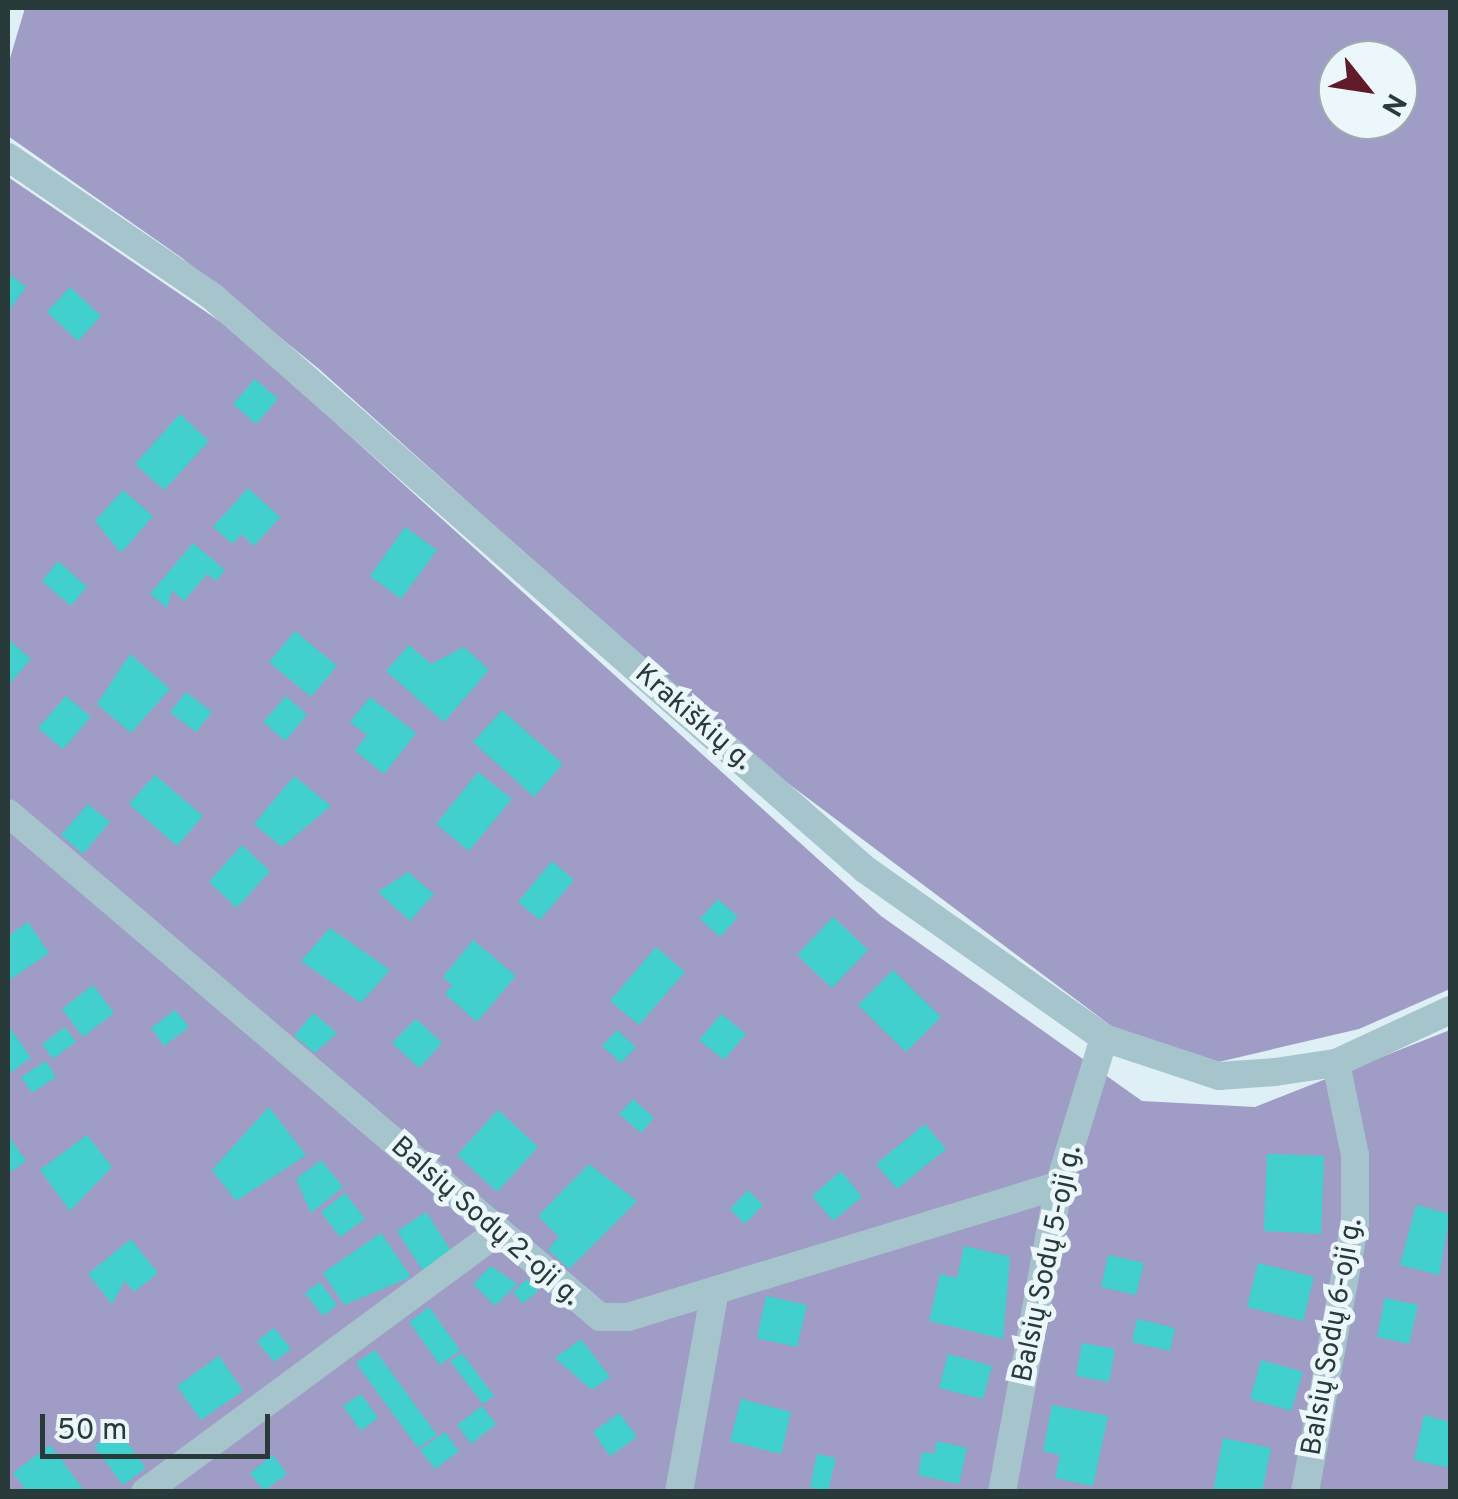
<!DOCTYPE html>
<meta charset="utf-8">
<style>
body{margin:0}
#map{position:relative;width:1458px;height:1499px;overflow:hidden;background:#deeff5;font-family:Overpass,sans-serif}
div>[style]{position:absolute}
.green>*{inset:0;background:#9f9cc6}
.building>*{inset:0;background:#41d0cd}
.minor>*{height:28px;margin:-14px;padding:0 14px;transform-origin:14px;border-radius:14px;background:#a6c4cc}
span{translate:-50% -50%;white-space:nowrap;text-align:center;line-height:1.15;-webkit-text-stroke:10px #ecf7fc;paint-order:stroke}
.street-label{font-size:28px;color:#293a3b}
.frame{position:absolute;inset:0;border:10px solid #293a3b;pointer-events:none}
.north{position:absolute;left:1318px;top:40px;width:100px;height:100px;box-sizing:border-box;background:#ecf7fc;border:2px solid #9eabaf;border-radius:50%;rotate:120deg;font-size:28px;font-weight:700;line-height:40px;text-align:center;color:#293a3b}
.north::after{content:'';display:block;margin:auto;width:35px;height:45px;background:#611a28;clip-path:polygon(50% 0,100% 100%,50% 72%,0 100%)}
.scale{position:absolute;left:40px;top:1414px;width:230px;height:45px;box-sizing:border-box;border:5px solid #293a3b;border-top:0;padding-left:12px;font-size:30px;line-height:35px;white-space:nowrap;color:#293a3b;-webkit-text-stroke:8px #ecf7fc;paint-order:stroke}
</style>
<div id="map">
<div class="green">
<i style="clip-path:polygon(evenodd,25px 8px,1450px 8px,1450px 989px,1359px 1029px,1214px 1063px,1122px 1034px,753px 757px,319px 369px,182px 258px,8px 136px,8px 65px,25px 8px,1338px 60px,1398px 60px,1398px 120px,1338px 120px,1338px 60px)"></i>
<i style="clip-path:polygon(8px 177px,234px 331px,881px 916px,1142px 1101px,1255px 1107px,1450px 1030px,1450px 1491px,8px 1491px)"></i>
</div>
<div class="building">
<i style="clip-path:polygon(8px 273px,26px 287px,8px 312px)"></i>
<i style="clip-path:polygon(70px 287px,101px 316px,78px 341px,47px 312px)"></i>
<i style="clip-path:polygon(255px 379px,278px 399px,256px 424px,233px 404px)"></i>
<i style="clip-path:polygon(180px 414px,209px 441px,164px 490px,135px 464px)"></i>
<i style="clip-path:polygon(248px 488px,280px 517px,254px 546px,241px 534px,233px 544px,213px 527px)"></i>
<i style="clip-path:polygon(123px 490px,153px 516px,121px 553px,95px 521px)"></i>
<i style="clip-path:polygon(405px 527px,437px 550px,401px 599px,370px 576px)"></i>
<i style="clip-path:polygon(193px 543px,225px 570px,216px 581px,207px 574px,184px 601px,172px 590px,167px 608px,150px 594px)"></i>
<i style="clip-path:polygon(58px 561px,87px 587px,71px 606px,42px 581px)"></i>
<i style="clip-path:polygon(295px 631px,337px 666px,311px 697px,269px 662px)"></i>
<i style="clip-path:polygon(8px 639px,31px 659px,8px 686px)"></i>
<i style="clip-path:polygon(409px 645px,431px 664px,464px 647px,489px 670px,444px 722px,386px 671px)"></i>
<i style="clip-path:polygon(130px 654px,170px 689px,131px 733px,97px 704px)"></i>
<i style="clip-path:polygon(186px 692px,212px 712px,196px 732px,170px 712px)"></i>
<i style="clip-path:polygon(66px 696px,91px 717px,63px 749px,38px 728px)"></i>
<i style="clip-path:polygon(286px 696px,307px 715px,285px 741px,263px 722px)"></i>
<i style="clip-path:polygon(370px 697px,416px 733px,384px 774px,355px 751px,367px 735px,350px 722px)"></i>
<i style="clip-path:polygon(502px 710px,563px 764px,534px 797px,473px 742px)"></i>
<i style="clip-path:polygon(478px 772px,512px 799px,469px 851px,436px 824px)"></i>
<i style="clip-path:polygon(155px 775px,203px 816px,177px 846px,129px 804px)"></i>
<i style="clip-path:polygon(294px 776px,331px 806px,282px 847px,254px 824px)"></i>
<i style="clip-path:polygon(88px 804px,110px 822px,83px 854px,61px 835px)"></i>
<i style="clip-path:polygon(242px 845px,270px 871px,237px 908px,209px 882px)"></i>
<i style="clip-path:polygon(552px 861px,574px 880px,540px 920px,518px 902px)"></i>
<i style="clip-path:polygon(408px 872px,434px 894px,410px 921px,378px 892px)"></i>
<i style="clip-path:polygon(718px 899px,738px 917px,720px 937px,700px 919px)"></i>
<i style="clip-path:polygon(833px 917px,868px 950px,832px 988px,797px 955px)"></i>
<i style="clip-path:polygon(28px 922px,49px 953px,8px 981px,8px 936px)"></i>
<i style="clip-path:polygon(330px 928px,390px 970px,361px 1003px,301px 961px)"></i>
<i style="clip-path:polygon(473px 940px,516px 976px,477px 1022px,445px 994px,452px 985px,443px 977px)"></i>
<i style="clip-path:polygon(656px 947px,685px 972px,639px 1025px,610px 1001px)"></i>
<i style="clip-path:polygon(893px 970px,941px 1017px,906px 1052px,858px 1005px)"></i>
<i style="clip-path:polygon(93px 985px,114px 1013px,83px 1037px,62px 1009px)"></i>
<i style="clip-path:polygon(175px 1010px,189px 1027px,164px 1046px,151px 1028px)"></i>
<i style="clip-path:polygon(313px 1013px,337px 1033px,315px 1053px,294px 1036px)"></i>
<i style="clip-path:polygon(721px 1014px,746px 1034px,724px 1060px,699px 1040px)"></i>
<i style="clip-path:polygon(416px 1019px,442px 1043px,419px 1068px,392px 1043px)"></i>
<i style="clip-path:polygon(8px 1025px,31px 1058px,10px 1073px,8px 1070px)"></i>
<i style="clip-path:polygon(65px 1027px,76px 1042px,53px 1059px,42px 1044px)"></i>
<i style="clip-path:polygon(617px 1030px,636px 1047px,621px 1063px,602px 1046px)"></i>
<i style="clip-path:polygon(46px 1061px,56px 1077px,32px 1093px,21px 1077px)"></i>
<i style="clip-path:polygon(633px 1099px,654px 1118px,641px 1133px,619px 1114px)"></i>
<i style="clip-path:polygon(269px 1107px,306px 1155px,236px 1201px,212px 1170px)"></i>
<i style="clip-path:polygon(498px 1110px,538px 1147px,497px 1192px,457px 1155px)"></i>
<i style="clip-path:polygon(925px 1124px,946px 1149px,897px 1189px,876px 1164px)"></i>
<i style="clip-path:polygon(8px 1135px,26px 1161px,8px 1174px)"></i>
<i style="clip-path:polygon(87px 1135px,112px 1167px,70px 1211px,40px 1170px)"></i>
<i style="clip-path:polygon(1267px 1154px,1324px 1156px,1321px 1234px,1264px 1231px)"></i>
<i style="clip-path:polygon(321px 1160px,343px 1187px,311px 1213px,296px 1179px)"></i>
<i style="clip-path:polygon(589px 1164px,637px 1201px,569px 1269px,548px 1249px,559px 1237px,538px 1216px)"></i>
<i style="clip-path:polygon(841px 1171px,862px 1197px,833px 1221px,812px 1196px)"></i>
<i style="clip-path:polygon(748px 1190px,763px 1205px,745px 1224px,730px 1209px)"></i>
<i style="clip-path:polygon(345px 1193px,365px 1219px,340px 1237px,321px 1212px)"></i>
<i style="clip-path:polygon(1416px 1205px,1450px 1214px,1439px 1275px,1400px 1265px)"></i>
<i style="clip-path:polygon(426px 1212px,452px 1252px,423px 1271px,397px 1231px)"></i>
<i style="clip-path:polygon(381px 1233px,411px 1277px,344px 1305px,323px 1273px)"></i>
<i style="clip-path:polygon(131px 1239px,158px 1273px,134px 1292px,125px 1281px,112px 1304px,88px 1274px)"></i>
<i style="clip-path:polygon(964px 1246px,1010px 1257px,1003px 1339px,929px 1321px,940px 1274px,957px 1278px)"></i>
<i style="clip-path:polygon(1108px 1255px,1144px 1263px,1136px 1295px,1101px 1287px)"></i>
<i style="clip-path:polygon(1258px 1263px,1314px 1277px,1303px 1321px,1247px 1307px)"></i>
<i style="clip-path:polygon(491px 1266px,517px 1284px,495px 1306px,473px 1284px)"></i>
<i style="clip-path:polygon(527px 1279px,538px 1291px,523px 1304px,513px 1292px)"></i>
<i style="clip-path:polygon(320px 1282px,337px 1305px,323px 1316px,305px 1293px)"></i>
<i style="clip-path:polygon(766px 1296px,807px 1305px,797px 1347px,757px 1338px)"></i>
<i style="clip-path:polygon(1385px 1298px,1418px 1305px,1409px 1344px,1377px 1337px)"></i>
<i style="clip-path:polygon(429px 1307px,460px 1350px,440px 1365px,409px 1322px)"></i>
<i style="clip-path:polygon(1137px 1319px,1175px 1328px,1170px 1351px,1132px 1342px)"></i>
<i style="clip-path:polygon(274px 1328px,291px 1349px,274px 1362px,257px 1341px)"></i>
<i style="clip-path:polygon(581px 1339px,610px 1377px,592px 1390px,555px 1358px)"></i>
<i style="clip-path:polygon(1082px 1343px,1115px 1349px,1109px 1382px,1076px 1376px)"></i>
<i style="clip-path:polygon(375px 1350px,437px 1435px,418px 1448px,356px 1363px)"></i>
<i style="clip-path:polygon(462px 1353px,494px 1396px,483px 1404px,450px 1361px)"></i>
<i style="clip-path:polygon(948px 1354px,992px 1366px,983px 1399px,939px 1388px)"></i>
<i style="clip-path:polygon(219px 1356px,243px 1391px,201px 1420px,177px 1386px)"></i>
<i style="clip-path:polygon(1261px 1360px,1303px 1372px,1291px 1411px,1250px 1399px)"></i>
<i style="clip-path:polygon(361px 1394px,378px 1418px,361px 1431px,343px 1406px)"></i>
<i style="clip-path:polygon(741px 1399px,791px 1412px,781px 1454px,730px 1441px)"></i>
<i style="clip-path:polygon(1052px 1405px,1108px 1416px,1093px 1486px,1055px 1478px,1060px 1455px,1043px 1451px)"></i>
<i style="clip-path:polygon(482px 1406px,496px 1424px,471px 1444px,457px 1425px)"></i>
<i style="clip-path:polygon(619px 1413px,637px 1437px,610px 1456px,593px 1432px)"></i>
<i style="clip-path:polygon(1424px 1415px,1450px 1422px,1450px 1468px,1414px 1460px)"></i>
<i style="clip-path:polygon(117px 1429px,146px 1468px,123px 1485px,94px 1446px)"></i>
<i style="clip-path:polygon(445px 1432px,459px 1451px,435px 1469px,420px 1450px)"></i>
<i style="clip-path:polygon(1223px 1438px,1271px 1448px,1262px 1492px,1213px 1492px)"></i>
<i style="clip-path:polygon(937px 1441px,967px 1448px,959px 1484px,918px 1475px,922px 1452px,934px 1454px)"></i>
<i style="clip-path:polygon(50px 1445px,83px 1489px,17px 1492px,24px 1487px,13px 1473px)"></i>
<i style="clip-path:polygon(817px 1454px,836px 1458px,828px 1491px,810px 1487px)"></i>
<i style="clip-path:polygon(273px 1455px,287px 1474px,264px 1491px,250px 1473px)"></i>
</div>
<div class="minor">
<i style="left:8px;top:157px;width:248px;rotate:34.3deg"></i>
<i style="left:213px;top:297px;width:869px;rotate:41.27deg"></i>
<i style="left:866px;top:870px;width:291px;rotate:35.2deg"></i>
<i style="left:1104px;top:1038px;width:121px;rotate:18.3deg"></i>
<i style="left:1219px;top:1076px;width:56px;rotate:-4.1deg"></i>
<i style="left:1275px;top:1072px;width:62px;rotate:-8.4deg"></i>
<i style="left:1336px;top:1063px;width:126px;rotate:-24.9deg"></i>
<i style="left:8px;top:813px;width:777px;rotate:40.41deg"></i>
<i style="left:600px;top:1317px;width:28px"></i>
<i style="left:628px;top:1317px;width:451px;rotate:-17deg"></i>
<i style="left:145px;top:1492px;width:436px;rotate:-36.4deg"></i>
<i style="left:679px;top:1492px;width:205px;rotate:-79.9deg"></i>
<i style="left:1002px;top:1492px;width:312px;rotate:-79.5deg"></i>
<i style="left:1059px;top:1185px;width:154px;rotate:-73deg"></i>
<i style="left:1305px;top:1492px;width:274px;rotate:-79.5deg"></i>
<i style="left:1355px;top:1223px;width:68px;rotate:-90deg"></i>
<i style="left:1355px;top:1155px;width:94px;rotate:-101.7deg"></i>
</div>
<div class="street-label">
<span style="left:693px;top:718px;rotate:41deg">Krakiškių g.</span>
<span style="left:485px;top:1222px;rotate:41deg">Balsių Sodų 2-oji g.</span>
<span style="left:1048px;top:1264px;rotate:-78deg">Balsių Sodų 5-oji g.</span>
<span style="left:1333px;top:1337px;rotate:-80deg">Balsių Sodų 6-oji g.</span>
</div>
<div class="frame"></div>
<div class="north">N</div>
<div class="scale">50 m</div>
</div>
